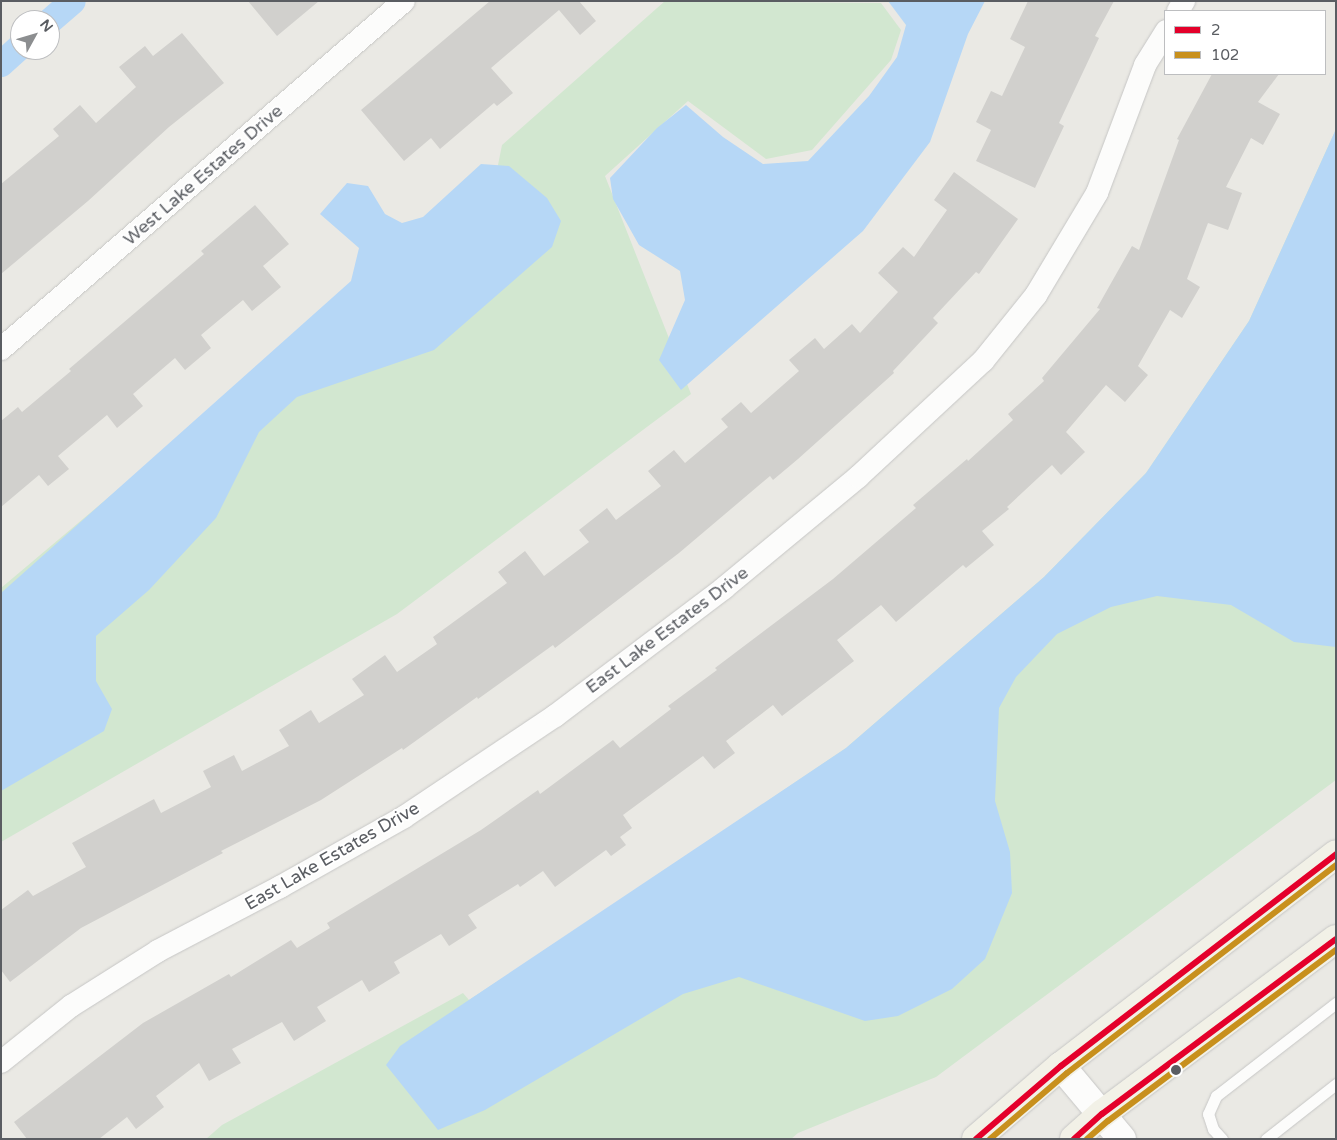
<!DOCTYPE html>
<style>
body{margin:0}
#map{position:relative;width:1337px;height:1140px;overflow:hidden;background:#eae9e4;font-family:"Varela Round",sans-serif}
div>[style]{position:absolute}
.green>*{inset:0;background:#d2e7d0}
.water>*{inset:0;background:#b6d7f6}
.canal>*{height:26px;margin:-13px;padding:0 13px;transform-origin:13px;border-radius:13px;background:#b6d7f6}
.building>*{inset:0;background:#d1d0cd}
.roads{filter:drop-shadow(0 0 1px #c6c6c5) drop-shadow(0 0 1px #c6c6c5)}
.service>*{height:11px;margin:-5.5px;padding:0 5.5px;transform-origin:5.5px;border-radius:5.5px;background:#fcfcfb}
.minor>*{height:22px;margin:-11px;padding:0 11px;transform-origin:11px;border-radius:11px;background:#fcfcfb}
.tertiary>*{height:28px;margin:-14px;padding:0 14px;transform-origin:14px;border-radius:14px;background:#fcfcfb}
.primary>*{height:28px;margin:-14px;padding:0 14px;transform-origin:14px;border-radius:14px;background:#f2f1e7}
.bus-1>*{height:6px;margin:-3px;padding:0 3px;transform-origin:3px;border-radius:3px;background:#e4002b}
.bus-2>*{height:6px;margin:-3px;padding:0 3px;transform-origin:3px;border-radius:3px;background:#c8901d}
.dots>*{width:14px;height:14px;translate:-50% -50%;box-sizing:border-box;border:2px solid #fff;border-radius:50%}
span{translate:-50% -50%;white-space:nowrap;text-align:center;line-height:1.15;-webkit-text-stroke:4px #fff;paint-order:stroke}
.street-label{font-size:18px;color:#5a5d62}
.frame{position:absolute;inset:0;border:2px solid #5a5d62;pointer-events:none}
.legend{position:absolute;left:1164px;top:10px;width:162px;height:65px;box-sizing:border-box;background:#fff;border:1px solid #bdbec0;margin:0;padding:6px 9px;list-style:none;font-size:15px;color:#5a5d62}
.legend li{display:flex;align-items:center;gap:10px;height:25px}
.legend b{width:25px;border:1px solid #bdbec0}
.north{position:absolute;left:10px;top:10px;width:50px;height:50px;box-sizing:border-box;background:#fff;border:1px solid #bdbec0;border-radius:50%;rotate:51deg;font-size:14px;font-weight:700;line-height:20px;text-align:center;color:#5a5d62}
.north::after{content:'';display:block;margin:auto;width:18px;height:22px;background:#8c8e90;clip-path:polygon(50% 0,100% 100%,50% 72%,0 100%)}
</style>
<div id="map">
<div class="green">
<i style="clip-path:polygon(665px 1px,881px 3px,901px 30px,891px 60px,812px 150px,766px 159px,688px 101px,605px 176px,691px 394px,397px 614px,1px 842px,1px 588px,497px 170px,502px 145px)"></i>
<i style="clip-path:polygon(1336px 129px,1336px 780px,936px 1077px,798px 1133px,791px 1139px,206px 1139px,222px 1125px,463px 993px,469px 1000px,585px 924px,846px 748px,1044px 577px,1146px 473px,1249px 321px)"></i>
</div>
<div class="water">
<i style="clip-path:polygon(888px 1px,985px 1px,968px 34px,930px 142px,863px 231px,681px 390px,659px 360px,685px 300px,680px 271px,639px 245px,613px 199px,610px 178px,657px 128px,686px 105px,723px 137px,763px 164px,808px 161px,869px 96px,897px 57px,906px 25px)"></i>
<i style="clip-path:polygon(1336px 129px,1336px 647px,1294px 642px,1231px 605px,1157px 596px,1111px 607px,1057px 634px,1016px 677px,999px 708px,995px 801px,1010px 852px,1012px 893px,985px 959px,952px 989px,898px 1016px,865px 1021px,739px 977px,683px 994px,485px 1110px,438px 1130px,386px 1065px,400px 1046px,846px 748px,1044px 577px,1146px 473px,1249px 321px)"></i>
<i style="clip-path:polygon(481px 164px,509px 166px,547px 198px,561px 221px,552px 247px,434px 350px,297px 397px,259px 432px,216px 518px,149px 590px,96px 636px,96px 681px,112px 709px,104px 731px,1px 791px,1px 593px,351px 281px,359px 248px,320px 214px,347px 183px,368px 186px,385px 214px,402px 223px,423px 217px)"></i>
</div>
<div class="canal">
<i style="left:50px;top:21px;width:30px;rotate:-41deg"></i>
<i style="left:1px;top:64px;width:25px;rotate:-42deg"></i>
</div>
<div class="building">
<i style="clip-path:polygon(248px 1px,319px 1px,277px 36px)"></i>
<i style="clip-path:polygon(490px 1px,579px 1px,596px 21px,580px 35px,559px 10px,491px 68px,513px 93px,497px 106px,494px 103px,440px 149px,431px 138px,404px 161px,361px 110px)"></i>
<i style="clip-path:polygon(1028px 1px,1114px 1px,1095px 36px,1099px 38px,1059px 123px,1064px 126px,1035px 188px,976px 161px,991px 130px,976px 122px,991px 91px,1002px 96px,1025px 47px,1010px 39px)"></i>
<i style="clip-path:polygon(182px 33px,224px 83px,169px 127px,88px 201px,1px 274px,1px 184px,59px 136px,53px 129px,80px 105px,96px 123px,136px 87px,119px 67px,145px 46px,153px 56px)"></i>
<i style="clip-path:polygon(1212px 74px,1279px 74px,1258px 102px,1280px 114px,1263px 145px,1251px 138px,1226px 187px,1242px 193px,1228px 230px,1208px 223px,1187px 279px,1200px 287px,1182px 318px,1170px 310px,1138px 366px,1148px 375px,1125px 402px,1106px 385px,1066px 432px,1085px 452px,1061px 475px,1052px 465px,1007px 507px,1009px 509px,982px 531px,994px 545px,966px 568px,963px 565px,896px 622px,881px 605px,837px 640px,854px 661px,782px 716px,773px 705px,726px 741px,735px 753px,714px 769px,703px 756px,623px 815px,632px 828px,620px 837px,626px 845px,611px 856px,606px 850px,555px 887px,543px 871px,520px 887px,518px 884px,468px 915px,477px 928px,449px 946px,441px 934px,394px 962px,400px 973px,369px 992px,362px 980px,317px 1007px,326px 1021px,294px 1041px,282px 1022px,232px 1049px,241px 1063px,209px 1081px,199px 1063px,156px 1096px,164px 1107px,136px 1129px,127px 1117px,99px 1139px,27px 1139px,14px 1122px,143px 1023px,229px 974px,231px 977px,291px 940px,297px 948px,330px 928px,327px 923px,481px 830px,538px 790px,540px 794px,613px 740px,620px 748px,671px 709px,668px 706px,717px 670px,715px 668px,833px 579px,916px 508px,913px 505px,967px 459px,968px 461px,1013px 420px,1008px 414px,1044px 381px,1042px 378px,1100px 309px,1097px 308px,1132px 246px,1139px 250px,1179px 140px,1177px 139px)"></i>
<i style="clip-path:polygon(954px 172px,1018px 219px,979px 274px,976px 272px,933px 318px,938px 323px,893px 371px,894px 373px,798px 459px,773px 480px,770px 476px,679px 553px,555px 648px,553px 645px,478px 699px,477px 697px,403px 750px,402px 748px,321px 800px,221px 851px,223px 853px,81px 928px,10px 982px,1px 970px,1px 910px,28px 890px,33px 896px,86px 867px,72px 843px,154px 799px,161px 813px,211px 787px,203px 771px,234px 755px,242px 771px,289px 746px,279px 730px,311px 710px,319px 723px,364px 695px,352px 679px,385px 655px,397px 672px,437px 644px,433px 637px,507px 583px,498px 572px,525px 551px,544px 576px,589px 542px,579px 530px,607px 508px,616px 520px,661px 486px,648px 471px,674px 450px,685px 463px,728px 427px,721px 419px,741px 402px,751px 413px,799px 371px,789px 360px,815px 338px,824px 349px,852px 324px,860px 333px,898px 292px,878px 273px,903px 247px,914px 257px,947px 210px,934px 200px)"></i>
<i style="clip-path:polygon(255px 205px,289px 244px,263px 266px,281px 287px,252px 311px,243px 300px,201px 335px,211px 348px,185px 370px,175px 358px,133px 394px,143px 406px,117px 428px,107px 415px,58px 456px,69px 469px,48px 486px,39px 475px,1px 507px,1px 421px,18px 407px,22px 412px,71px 371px,69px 369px,204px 254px,201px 251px)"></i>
</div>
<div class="roads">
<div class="service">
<i style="left:1222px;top:1139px;width:13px;rotate:-132deg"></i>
<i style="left:1213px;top:1129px;width:16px;rotate:-108deg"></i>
<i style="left:1208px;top:1114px;width:20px;rotate:-66deg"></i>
<i style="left:1216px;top:1096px;width:152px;rotate:-37.8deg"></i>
<i style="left:1266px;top:1139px;width:89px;rotate:-38.2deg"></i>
</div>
<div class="minor">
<i style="left:1178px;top:11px;width:12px;rotate:-59deg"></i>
<i style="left:1px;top:349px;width:532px;rotate:-40.81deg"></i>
<i style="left:1px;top:1062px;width:90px;rotate:-38.7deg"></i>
<i style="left:71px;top:1006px;width:103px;rotate:-32.3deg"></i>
<i style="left:158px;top:951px;width:138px;rotate:-27.7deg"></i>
<i style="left:280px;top:887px;width:142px;rotate:-29.4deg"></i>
<i style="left:404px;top:817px;width:182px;rotate:-33.8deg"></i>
<i style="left:555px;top:716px;width:212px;rotate:-37.1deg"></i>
<i style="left:724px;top:588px;width:174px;rotate:-39.6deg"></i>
<i style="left:858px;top:477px;width:171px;rotate:-42.9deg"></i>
<i style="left:983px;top:361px;width:85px;rotate:-51.2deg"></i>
<i style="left:1036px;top:295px;width:119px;rotate:-59.1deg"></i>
<i style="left:1097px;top:193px;width:137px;rotate:-69.4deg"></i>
<i style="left:1145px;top:65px;width:40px;rotate:-58deg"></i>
</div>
<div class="tertiary">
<i style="left:1061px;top:1066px;width:95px;rotate:50.1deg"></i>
</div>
<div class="primary">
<i style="left:976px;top:1139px;width:112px;rotate:-40.7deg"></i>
<i style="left:1061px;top:1066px;width:347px;rotate:-37.6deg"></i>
<i style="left:1074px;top:1139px;width:38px;rotate:-42deg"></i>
<i style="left:1102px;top:1114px;width:292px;rotate:-36.8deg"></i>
</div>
</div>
<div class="bus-1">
<i style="left:976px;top:1139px;width:112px;rotate:-40.7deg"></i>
<i style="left:1061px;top:1066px;width:347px;rotate:-37.6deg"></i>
<i style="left:1074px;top:1139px;width:38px;rotate:-42deg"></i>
<i style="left:1102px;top:1114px;width:292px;rotate:-36.8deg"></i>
</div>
<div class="bus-2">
<i style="left:990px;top:1139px;width:101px;rotate:-40.6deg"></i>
<i style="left:1067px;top:1073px;width:340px;rotate:-37.7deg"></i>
<i style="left:1087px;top:1139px;width:28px;rotate:-41deg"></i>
<i style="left:1108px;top:1121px;width:285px;rotate:-36.9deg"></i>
</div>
<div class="dots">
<i style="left:1176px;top:1070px;background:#5a5d62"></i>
</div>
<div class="street-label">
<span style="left:203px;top:175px;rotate:-41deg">West Lake Estates Drive</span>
<span style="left:667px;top:630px;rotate:-37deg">East Lake Estates Drive</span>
<span style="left:332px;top:856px;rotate:-30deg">East Lake Estates Drive</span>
</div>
<div class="frame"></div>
<ul class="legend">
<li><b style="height:6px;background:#e4002b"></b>2</li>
<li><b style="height:6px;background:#c8901d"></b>102</li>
</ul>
<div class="north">N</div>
</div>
